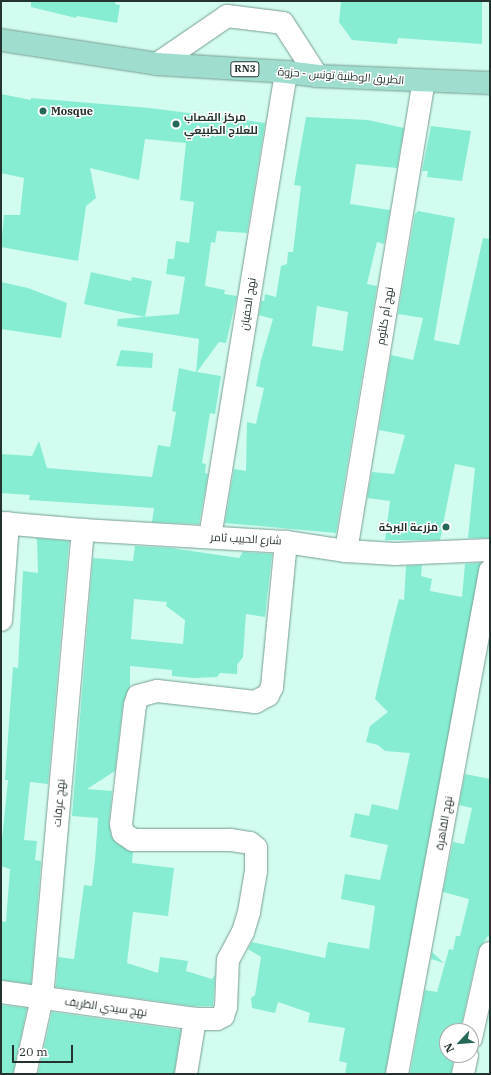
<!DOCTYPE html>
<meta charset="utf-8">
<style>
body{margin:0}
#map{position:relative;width:491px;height:1075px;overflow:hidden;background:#d3fcf0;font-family:"IBM Plex Serif",Cairo,serif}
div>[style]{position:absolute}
.building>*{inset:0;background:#86edd2}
.roads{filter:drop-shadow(0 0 1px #779d92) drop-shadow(0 0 1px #779d92)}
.minor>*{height:22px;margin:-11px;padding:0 11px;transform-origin:11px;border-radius:11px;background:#fff}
.major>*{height:22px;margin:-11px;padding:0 11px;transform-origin:11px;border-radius:11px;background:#9fddce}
.dots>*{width:11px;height:11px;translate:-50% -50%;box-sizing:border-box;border:2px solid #fff;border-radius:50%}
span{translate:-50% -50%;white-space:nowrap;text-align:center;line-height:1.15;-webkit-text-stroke:3px #fff;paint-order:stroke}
.shield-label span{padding:1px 3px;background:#fff;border:1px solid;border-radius:3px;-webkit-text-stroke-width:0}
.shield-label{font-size:10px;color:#24332f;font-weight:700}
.street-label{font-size:11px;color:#24332f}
.poi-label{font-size:11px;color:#24332f;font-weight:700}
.left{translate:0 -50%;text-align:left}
.right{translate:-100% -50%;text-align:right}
.frame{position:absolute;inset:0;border:2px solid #24332f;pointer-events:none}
.north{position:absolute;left:439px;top:1023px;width:40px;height:40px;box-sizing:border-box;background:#fff;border:1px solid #a7adac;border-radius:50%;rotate:244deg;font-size:11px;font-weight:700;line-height:16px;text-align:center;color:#24332f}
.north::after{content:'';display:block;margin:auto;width:14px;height:18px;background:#256858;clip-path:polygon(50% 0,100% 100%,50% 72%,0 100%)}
.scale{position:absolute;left:12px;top:1045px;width:61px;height:18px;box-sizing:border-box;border:2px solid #24332f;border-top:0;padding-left:5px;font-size:12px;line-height:14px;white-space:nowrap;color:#24332f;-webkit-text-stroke:3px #fff;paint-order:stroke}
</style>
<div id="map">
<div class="building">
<i style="clip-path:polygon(31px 1px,116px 1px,115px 4px,120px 5px,117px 23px,77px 16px,76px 18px,31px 7px)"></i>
<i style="clip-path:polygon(341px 1px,482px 1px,482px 44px,398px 38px,397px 44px,352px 40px,339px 22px)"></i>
<i style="clip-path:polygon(1px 94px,31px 100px,31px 98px,150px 108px,265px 123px,247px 233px,217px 231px,215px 243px,211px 242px,205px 286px,225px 290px,224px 294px,237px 296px,226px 343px,219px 342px,197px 372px,221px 376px,215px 414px,210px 413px,202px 463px,206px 464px,205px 473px,208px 474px,199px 524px,152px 522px,154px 508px,29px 500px,30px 495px,1px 493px,1px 454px,32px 456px,39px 441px,47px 468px,152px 477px,158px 445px,170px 447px,176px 412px,172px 411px,179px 368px,196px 372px,199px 339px,117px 326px,118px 319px,179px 314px,185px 277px,166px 274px,168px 259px,174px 259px,176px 241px,189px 243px,194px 202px,180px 200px,186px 143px,145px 139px,139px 180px,90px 168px,96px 198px,86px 206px,78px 261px,1px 247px,4px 215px,20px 215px,24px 178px,1px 173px)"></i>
<i style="clip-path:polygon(evenodd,306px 117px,368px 120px,404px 128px,397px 168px,356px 164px,350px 204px,390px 210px,384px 244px,377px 242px,367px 284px,377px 286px,336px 533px,225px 523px,234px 469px,246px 471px,247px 422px,256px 424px,264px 388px,256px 386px,261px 360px,273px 319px,259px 315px,261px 301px,264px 301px,265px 294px,276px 297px,281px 266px,287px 264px,288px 252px,293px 252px,301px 186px,294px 185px,306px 117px,317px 306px,348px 312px,343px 351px,312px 346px,317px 306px)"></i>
<i style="clip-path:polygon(431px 126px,471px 131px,462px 181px,427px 177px,428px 171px,422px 171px)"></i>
<i style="clip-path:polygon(418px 211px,455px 218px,434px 340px,459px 345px,483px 238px,490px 239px,490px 538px,468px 538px,475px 468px,455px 464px,440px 540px,385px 540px,390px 501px,367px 498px,372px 472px,394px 474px,405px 435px,379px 430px,391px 355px,413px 360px,423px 318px,398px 314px,415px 214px)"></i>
<i style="clip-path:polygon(91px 272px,131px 281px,132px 277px,152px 281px,145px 317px,84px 304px)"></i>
<i style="clip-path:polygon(1px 282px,28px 288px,67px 303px,61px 338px,1px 329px)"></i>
<i style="clip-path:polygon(121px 350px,153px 353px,152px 368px,116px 366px)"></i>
<i style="clip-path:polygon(35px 538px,69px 541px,48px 784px,30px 782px,24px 840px,37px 841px,35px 860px,41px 861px,31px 984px,1px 980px,1px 921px,6px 922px,10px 869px,1px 866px,1px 850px,8px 780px,5px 780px,13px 667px,18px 668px,23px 571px,38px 573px,37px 540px)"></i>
<i style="clip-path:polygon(evenodd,135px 546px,171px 548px,239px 558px,243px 552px,272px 554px,265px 617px,246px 614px,243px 657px,237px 665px,237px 674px,220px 673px,217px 677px,194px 678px,172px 676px,172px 670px,130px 666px,130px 686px,123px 703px,115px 771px,87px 789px,112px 791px,109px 823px,111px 836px,116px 843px,133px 852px,132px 863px,174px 868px,168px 916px,133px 912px,127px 963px,158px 973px,160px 957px,188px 961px,186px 971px,212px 979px,215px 975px,213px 1006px,192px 1006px,56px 987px,58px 957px,74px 959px,84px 885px,92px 886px,95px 860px,98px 818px,72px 816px,93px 558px,133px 561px,135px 546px,134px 599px,167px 602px,166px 606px,185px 620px,183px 644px,131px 639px,134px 599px)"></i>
<i style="clip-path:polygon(481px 563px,385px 1074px,345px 1074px,347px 1063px,339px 1061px,345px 1028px,308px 1022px,310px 1013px,278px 1002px,275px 1013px,252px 1008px,251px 998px,255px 995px,261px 957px,248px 949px,252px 942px,325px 958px,328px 942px,369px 949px,375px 906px,341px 899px,345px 874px,380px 880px,388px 845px,350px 837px,355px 813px,369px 816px,372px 804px,398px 810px,410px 753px,385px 751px,378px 745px,366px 742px,370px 726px,388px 712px,375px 699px,393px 622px,399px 599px,404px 600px,406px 566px,422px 565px,421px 576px,432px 579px,430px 591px,462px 597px,465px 564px)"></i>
<i style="clip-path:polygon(465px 774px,490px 779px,490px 937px,488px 936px,478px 950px,460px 1031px,447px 1031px,447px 1055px,454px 1055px,451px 1074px,410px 1074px,425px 990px,437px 992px,449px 949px,453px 950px,456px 936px,460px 936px,469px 899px,443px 892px,453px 842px,464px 844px,472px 808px,459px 805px)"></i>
<i style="clip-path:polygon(432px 952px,444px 963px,431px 959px)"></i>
<i style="clip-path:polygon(1px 1005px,27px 1008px,13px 1074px,1px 1074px)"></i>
<i style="clip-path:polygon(52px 1012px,181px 1030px,174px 1074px,38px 1074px)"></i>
</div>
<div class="roads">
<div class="minor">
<i style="left:157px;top:64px;width:85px;rotate:-34.4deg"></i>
<i style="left:227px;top:16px;width:56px;rotate:7.1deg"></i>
<i style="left:283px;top:23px;width:63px;rotate:57.3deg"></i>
<i style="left:1px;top:523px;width:82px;rotate:4.9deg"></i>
<i style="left:83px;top:530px;width:203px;rotate:3.4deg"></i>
<i style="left:286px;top:542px;width:61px;rotate:8.5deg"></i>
<i style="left:346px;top:551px;width:49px;rotate:3.5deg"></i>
<i style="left:395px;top:554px;width:95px;rotate:-2.4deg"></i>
<i style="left:210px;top:537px;width:471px;rotate:-80.7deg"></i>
<i style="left:346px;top:551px;width:476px;rotate:-80.6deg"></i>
<i style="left:1px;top:620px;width:97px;rotate:-85.9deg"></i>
<i style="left:1px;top:992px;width:196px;rotate:7.9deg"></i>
<i style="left:195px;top:1019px;width:22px"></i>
<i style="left:217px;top:1019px;width:7px;rotate:-27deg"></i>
<i style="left:223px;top:1016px;width:9px;rotate:-72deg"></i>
<i style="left:226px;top:1007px;width:47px;rotate:-87.6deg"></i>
<i style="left:228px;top:960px;width:32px;rotate:-62deg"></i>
<i style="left:243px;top:932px;width:21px;rotate:-73deg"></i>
<i style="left:249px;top:912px;width:42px;rotate:-80.3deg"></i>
<i style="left:256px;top:871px;width:23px;rotate:-90deg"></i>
<i style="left:256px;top:848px;width:8px;rotate:-140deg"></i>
<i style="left:250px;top:843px;width:20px;rotate:-171deg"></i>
<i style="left:230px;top:840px;width:97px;rotate:180deg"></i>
<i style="left:133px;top:840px;width:12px;rotate:-145deg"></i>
<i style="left:123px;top:833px;width:9px;rotate:-103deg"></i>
<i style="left:121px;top:824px;width:120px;rotate:-83.3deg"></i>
<i style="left:135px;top:705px;width:9px;rotate:-72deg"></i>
<i style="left:138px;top:696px;width:20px;rotate:-15deg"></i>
<i style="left:157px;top:691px;width:99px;rotate:6.4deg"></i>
<i style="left:255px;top:702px;width:15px;rotate:-28deg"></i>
<i style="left:268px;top:695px;width:9px;rotate:-63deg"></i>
<i style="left:272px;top:687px;width:146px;rotate:-84.5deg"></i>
<i style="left:471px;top:1038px;width:87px;rotate:-77.4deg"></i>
<i style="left:25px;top:1074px;width:78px;rotate:-77.4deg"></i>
<i style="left:42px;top:998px;width:470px;rotate:-85deg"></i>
<i style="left:186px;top:1074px;width:56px;rotate:-80.7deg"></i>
<i style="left:397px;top:1074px;width:512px;rotate:-79.52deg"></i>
<i style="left:463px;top:1074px;width:19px;rotate:-78deg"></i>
</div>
<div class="major">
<i style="left:1px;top:40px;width:158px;rotate:8.7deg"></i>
<i style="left:157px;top:64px;width:129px;rotate:3.5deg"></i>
<i style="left:286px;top:72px;width:31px;rotate:7deg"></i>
<i style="left:317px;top:76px;width:173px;rotate:2.3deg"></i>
</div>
</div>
<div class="dots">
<i style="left:43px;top:111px;background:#256858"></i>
<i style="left:176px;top:124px;background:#256858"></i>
<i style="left:446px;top:527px;background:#256858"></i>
</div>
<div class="shield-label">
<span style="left:245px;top:69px">RN3</span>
</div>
<div class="street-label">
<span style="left:341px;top:76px;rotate:4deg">الطريق الوطنية تونس - حزوة</span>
<span style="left:248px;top:304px;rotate:-81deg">نهج الحفيان</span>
<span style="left:385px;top:316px;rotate:-81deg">نهج أم كلثوم</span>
<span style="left:246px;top:539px;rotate:3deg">شارع الحبيب ثامر</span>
<span style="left:59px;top:803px;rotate:-85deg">نهج عرفات</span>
<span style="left:444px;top:823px;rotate:-80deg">نهج القاهرة</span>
<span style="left:106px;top:1007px;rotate:8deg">نهج سيدي الظريف</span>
</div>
<div class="poi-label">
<span class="left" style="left:51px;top:111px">Mosque</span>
<span class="left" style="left:184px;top:124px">مركز القصاب<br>للعلاج الطبيعي</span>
<span class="right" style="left:438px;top:527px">مزرعة البركة</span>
</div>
<div class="frame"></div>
<div class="north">N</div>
<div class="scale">20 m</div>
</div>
